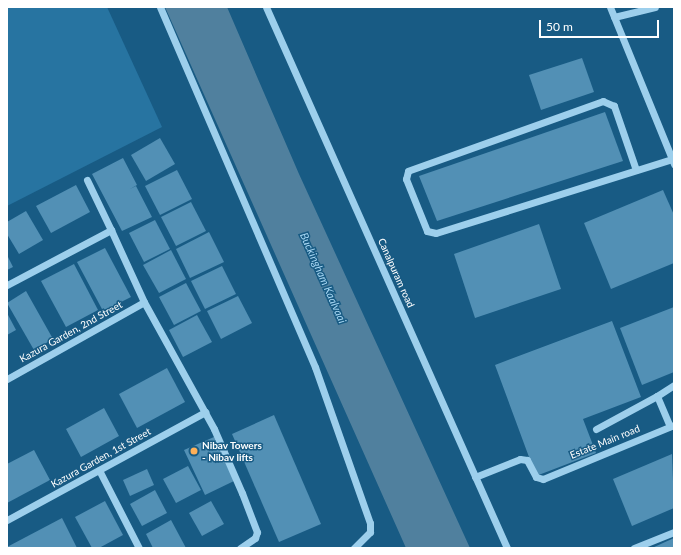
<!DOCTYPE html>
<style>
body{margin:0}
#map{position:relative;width:681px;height:555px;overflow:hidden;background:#185b84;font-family:Lato,sans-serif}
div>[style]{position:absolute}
.green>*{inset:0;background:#2774a1}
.water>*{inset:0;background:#50809e}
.building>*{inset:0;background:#5290b5}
.minor>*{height:7px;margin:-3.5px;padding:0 3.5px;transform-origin:3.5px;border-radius:3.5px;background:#9dcfec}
.dots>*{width:11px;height:11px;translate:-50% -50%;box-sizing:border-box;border:2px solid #185b84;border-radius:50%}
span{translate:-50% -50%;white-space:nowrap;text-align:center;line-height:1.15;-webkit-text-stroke:3px #185b84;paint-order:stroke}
.street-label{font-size:10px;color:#fff}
.poi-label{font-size:10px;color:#fff;font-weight:700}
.left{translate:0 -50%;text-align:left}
.water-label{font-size:11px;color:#a8d8f4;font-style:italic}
.frame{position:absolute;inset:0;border:8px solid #fff;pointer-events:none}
.scale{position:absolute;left:539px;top:20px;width:120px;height:18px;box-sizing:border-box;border:2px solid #fff;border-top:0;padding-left:5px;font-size:12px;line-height:14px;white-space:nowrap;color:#fff;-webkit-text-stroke:3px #185b84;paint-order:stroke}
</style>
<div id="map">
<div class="green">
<i style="clip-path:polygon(7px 7px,107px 7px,162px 127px,7px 206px)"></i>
</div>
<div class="water">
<i style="clip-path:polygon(165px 7px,227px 7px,299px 174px,470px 548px,406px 548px)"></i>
</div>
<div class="building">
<i style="clip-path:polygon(582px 58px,594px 92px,541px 110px,529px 75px)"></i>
<i style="clip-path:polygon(605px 112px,623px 161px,437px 221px,419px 176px)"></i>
<i style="clip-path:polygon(160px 138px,175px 164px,146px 181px,131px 155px)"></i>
<i style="clip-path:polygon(123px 158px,137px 185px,130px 189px,136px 186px,152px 217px,122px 231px,92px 174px)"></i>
<i style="clip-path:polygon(177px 170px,192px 199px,160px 215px,145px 186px)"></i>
<i style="clip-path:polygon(76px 185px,90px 212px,51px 233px,36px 206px)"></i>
<i style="clip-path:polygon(663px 190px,674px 215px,674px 263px,611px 289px,584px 223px)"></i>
<i style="clip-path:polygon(191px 202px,206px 231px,176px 246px,161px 217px)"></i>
<i style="clip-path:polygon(26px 211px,43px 240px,19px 254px,7px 234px,7px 222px)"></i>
<i style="clip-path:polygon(155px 220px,170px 249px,144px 262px,129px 233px)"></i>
<i style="clip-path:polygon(539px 224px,561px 289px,475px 318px,454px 254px)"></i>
<i style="clip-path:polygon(209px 232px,224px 262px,190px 278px,176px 249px)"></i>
<i style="clip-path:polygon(105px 248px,131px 297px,103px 311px,77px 262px)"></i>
<i style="clip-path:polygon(171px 250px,186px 279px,159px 293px,143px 265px)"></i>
<i style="clip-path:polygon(7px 255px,13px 267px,7px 270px)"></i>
<i style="clip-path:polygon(74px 264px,98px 310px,66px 327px,41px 281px)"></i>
<i style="clip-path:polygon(222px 266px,236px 294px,205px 309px,191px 281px)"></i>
<i style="clip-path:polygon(186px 283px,201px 311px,174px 325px,159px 297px)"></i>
<i style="clip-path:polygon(26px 291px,53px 339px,34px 350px,7px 303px)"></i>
<i style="clip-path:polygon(238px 296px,252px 323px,221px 339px,207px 311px)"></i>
<i style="clip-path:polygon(674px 307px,674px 372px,642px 385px,620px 328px)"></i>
<i style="clip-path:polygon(7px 313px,16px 330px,7px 335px)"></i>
<i style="clip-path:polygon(197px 315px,212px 342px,183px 357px,169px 330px)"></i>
<i style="clip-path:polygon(612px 321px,641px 397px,583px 419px,596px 453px,536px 476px,495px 365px)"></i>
<i style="clip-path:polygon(167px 368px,185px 402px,137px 428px,119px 394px)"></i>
<i style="clip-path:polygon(104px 408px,119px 436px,81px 457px,66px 429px)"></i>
<i style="clip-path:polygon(274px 415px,321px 524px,279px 542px,232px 434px)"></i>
<i style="clip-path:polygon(214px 437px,234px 481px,205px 495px,184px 450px)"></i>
<i style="clip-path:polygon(34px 450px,50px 480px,7px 503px,7px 464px)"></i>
<i style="clip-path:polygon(672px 454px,674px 508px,632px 526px,613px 479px)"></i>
<i style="clip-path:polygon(188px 466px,201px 490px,176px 503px,163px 479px)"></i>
<i style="clip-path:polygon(147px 469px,154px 485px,130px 496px,123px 480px)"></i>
<i style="clip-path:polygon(155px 490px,167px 513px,142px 526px,130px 504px)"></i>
<i style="clip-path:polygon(105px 501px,123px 535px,99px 548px,92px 548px,75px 517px)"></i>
<i style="clip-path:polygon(211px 501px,224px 524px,202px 536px,189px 513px)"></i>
<i style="clip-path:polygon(62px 518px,77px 548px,7px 548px,7px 547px)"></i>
<i style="clip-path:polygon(171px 520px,186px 548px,153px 548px,146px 534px)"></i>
<i style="clip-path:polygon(674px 538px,674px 548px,652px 548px)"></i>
</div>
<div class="minor">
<i style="left:160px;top:7px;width:392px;rotate:66.7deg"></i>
<i style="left:315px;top:367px;width:165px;rotate:70.6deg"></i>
<i style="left:370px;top:523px;width:9px;rotate:90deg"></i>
<i style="left:370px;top:532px;width:23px;rotate:135deg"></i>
<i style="left:266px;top:7px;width:592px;rotate:65.99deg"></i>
<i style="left:610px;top:7px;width:170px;rotate:67.8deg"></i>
<i style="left:614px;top:17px;width:42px;rotate:-13.7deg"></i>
<i style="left:636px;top:170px;width:68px;rotate:-109deg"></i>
<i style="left:614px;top:106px;width:12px;rotate:-156deg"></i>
<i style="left:603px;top:101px;width:207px;rotate:160.3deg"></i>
<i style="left:408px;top:171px;width:8px;rotate:104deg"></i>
<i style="left:406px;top:179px;width:56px;rotate:68deg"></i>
<i style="left:427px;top:231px;width:9px;rotate:13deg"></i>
<i style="left:436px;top:233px;width:247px;rotate:-17.4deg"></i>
<i style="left:87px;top:180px;width:55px;rotate:64.4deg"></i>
<i style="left:7px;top:285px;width:118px;rotate:-27.9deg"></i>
<i style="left:111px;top:230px;width:79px;rotate:65.4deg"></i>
<i style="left:144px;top:302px;width:145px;rotate:61.1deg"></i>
<i style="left:214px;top:429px;width:70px;rotate:66.4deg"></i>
<i style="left:242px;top:493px;width:42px;rotate:69deg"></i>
<i style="left:257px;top:532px;width:6px;rotate:108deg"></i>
<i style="left:255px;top:538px;width:18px;rotate:146deg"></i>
<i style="left:7px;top:379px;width:157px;rotate:-29.3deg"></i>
<i style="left:657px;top:396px;width:20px;rotate:-33deg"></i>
<i style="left:596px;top:429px;width:69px;rotate:-28.4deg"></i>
<i style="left:657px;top:396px;width:33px;rotate:67deg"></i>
<i style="left:99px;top:470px;width:88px;rotate:62.9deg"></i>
<i style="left:475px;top:477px;width:48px;rotate:-21.8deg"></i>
<i style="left:520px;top:459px;width:7px;rotate:8deg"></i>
<i style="left:527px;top:460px;width:19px;rotate:62deg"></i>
<i style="left:536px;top:477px;width:7px;rotate:16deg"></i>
<i style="left:543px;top:479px;width:142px;rotate:-22.4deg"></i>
<i style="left:7px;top:520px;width:226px;rotate:-28.6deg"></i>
<i style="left:634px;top:548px;width:43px;rotate:-21.8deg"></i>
</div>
<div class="dots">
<i style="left:194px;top:451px;background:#ffb058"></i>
</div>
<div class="street-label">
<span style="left:396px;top:273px;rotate:66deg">Canalpuram road</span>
<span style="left:71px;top:332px;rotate:-29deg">Kazura Garden, 2nd Street</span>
<span style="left:605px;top:442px;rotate:-22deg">Estate Main road</span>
<span style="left:101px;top:458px;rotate:-29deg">Kazura Garden, 1st Street</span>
</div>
<div class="poi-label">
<span class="left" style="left:202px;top:451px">Nibav Towers<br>- Nibav lifts</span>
</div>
<div class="water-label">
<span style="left:323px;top:278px;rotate:66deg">Buckingham Kaalvaai</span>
</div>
<div class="frame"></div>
<div class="scale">50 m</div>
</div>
